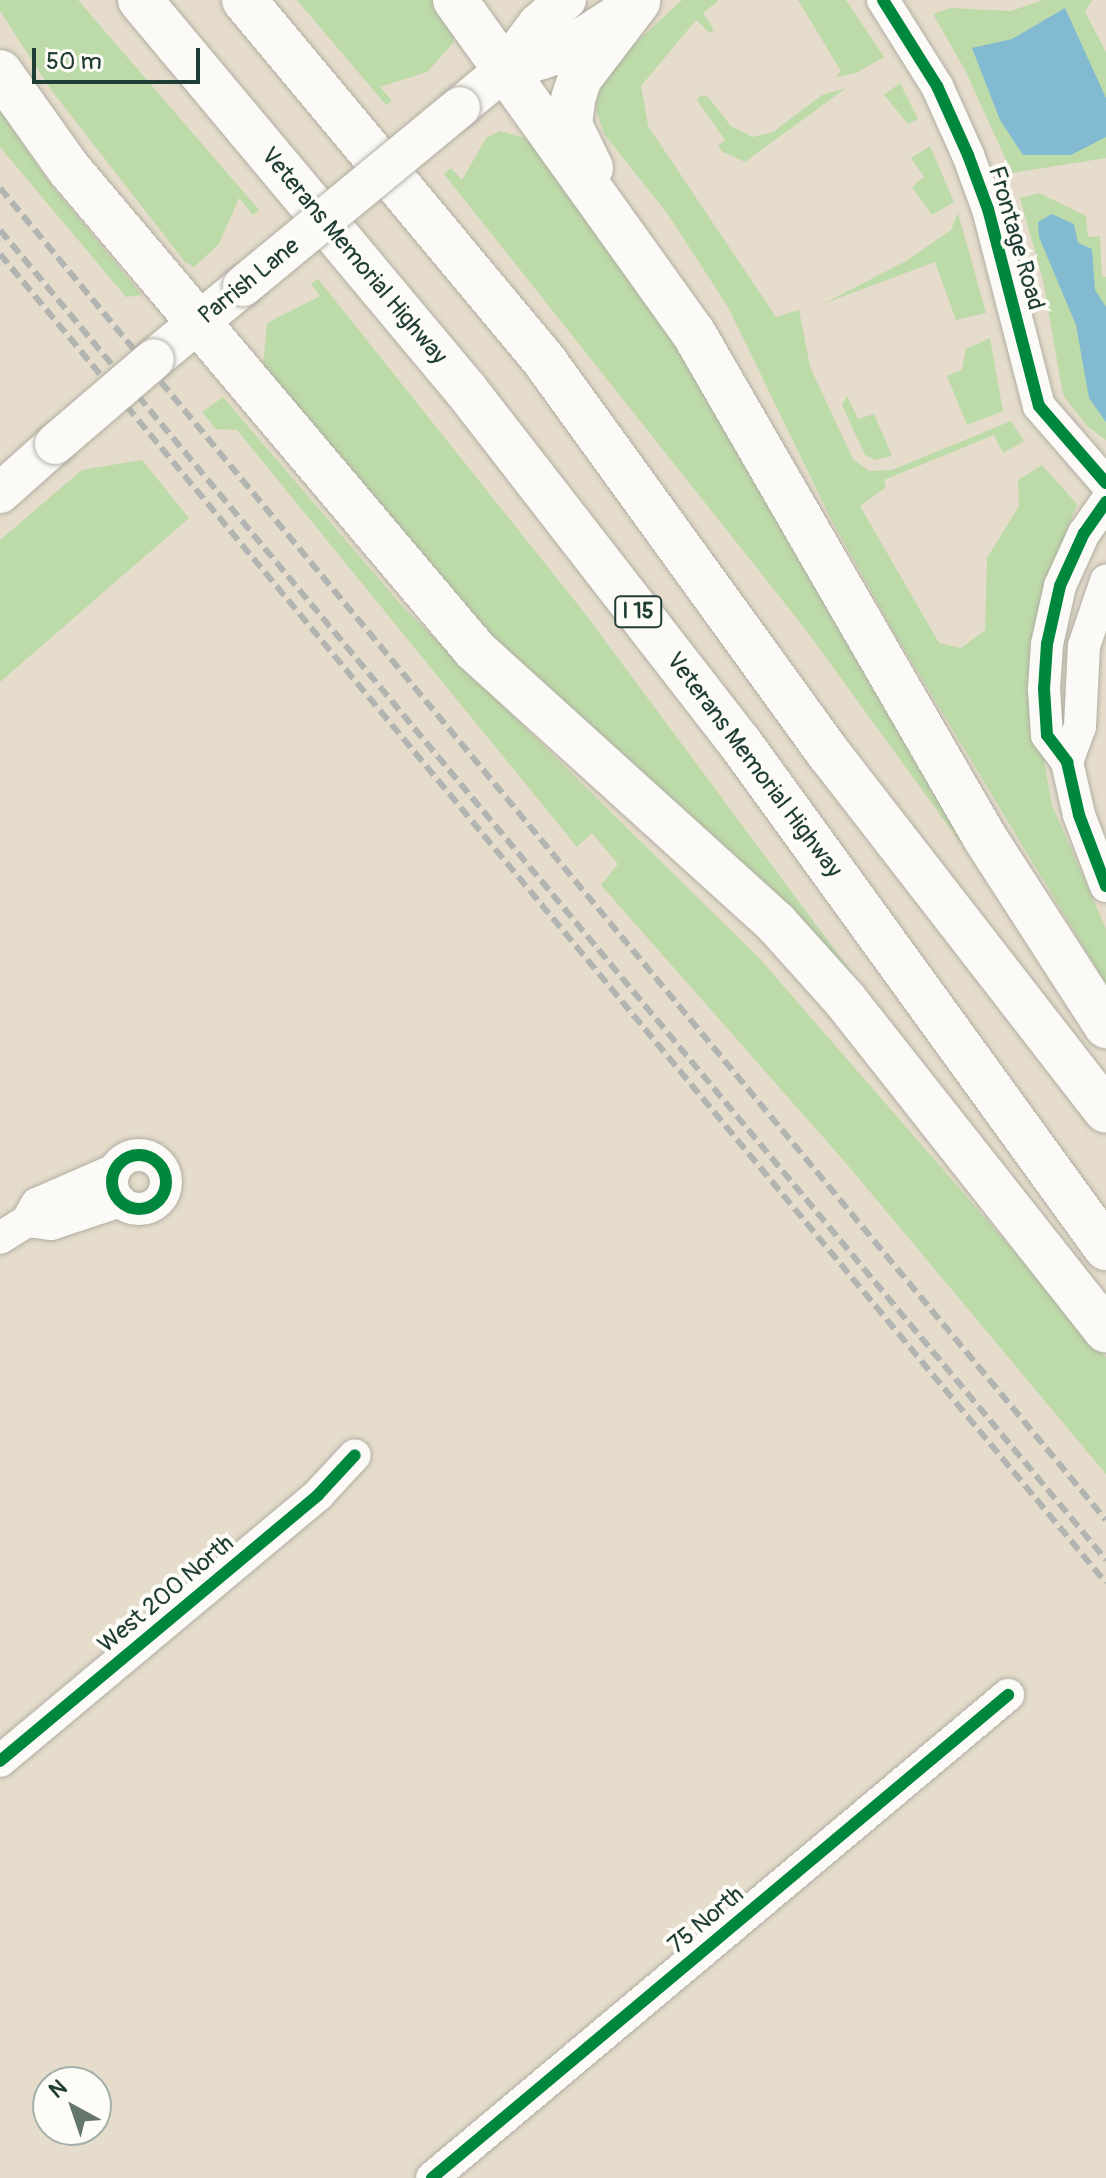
<!DOCTYPE html>
<style>
body{margin:0}
#map{position:relative;width:1106px;height:2178px;overflow:hidden;background:#e5dccb;font-family:Pangolin,sans-serif}
div>[style]{position:absolute}
.green>*{inset:0;background:#bddaa9}
.water>*{inset:0;background:#82bbd1}
.roads{filter:drop-shadow(0 0 2px #b0aea2) drop-shadow(0 0 2px #b0aea2)}
.minor>*{height:32px;margin:-16px;padding:0 16px;transform-origin:16px;border-radius:16px;background:#fbfaf7}
.minor>.ring{margin:-16px;padding:0;box-sizing:content-box;background:none;border:32px solid #fbfaf7;border-radius:50%}
.major>*{height:40px;margin:-20px;padding:0 20px;transform-origin:20px;border-radius:20px;background:#fbfaf7}
.highway>*{height:44px;margin:-22px;padding:0 22px;transform-origin:22px;border-radius:22px;background:#fbfaf7}
.rail>*{height:6px;margin-top:-3px;transform-origin:0;background:repeating-linear-gradient(90deg,#b2b4b1 0 12px,transparent 0 18px)}
.bridges{filter:drop-shadow(0 0 2px #b0aea2) drop-shadow(0 0 2px #b0aea2)}
.major-bridge>*{height:40px;margin:-20px;padding:0 20px;transform-origin:20px;border-radius:20px;background:#fbfaf7}
.cycleway>*{height:12px;margin:-6px;padding:0 6px;transform-origin:6px;border-radius:6px;background:#00873e}
.cycleway>.ring{margin:-6px;padding:0;box-sizing:content-box;background:none;border:12px solid #00873e;border-radius:50%}
span{translate:-50% -50%;white-space:nowrap;text-align:center;line-height:1.15;-webkit-text-stroke:8px #fdfcf7;paint-order:stroke}
.shield-label span{padding:2px 6px;background:#fdfcf7;border:2px solid;border-radius:6px;-webkit-text-stroke-width:0}
.shield-label{font-size:22px;color:#1f3d34;font-weight:700}
.street-label{font-size:24px;color:#1f3d34}
.north{position:absolute;left:32px;top:2066px;width:80px;height:80px;box-sizing:border-box;background:#fdfcf7;border:2px solid #a4b0a9;border-radius:50%;rotate:320deg;font-size:22px;font-weight:700;line-height:32px;text-align:center;color:#1f3d34}
.north::after{content:'';display:block;margin:auto;width:28px;height:36px;background:#647569;clip-path:polygon(50% 0,100% 100%,50% 72%,0 100%)}
.scale{position:absolute;left:32px;top:48px;width:168px;height:36px;box-sizing:border-box;border:4px solid #1f3d34;border-top:0;padding-left:10px;font-size:24px;line-height:28px;white-space:nowrap;color:#1f3d34;-webkit-text-stroke:6px #fdfcf7;paint-order:stroke}
</style>
<div id="map">
<div class="green">
<i style="clip-path:polygon(0 0,78px 0,259px 210px,253px 215px,239px 198px,219px 244px,194px 267px,185px 262px,52px 91px,0 11px)"></i>
<i style="clip-path:polygon(297px 0,435px 0,453px 34px,453px 43px,427px 72px,380px 87px,392px 101px,386px 105px)"></i>
<i style="clip-path:polygon(682px 0,719px 0,703px 13px,714px 30px,710px 33px,696px 20px,641px 86px,648px 126px,776px 317px,799px 310px,810px 367px,853px 459px,869px 471px,892px 470px,1011px 421px,1024px 441px,1003px 453px,994px 435px,884px 480px,886px 487px,860px 506px,939px 643px,961px 648px,985px 630px,987px 558px,1019px 506px,1018px 480px,1042px 465px,1077px 504px,1041px 600px,1033px 700px,1052px 805px,1106px 929px,1106px 984px,892px 629px,832px 521px,728px 307px,667px 213px,604px 134px,596px 109px,599px 86px,627px 51px)"></i>
<i style="clip-path:polygon(798px 0,846px 0,884px 57px,856px 73px,836px 77px,841px 71px)"></i>
<i style="clip-path:polygon(1043px 0,1092px 0,1085px 12px,1106px 52px,1106px 158px,1012px 173px,966px 72px,933px 14px,950px 8px,1011px 11px)"></i>
<i style="clip-path:polygon(900px 83px,918px 119px,908px 124px,884px 95px)"></i>
<i style="clip-path:polygon(846px 88px,745px 162px,723px 152px,718px 146px,725px 140px,697px 100px,701px 95px,708px 97px,731px 126px,753px 137px,773px 132px,822px 95px)"></i>
<i style="clip-path:polygon(0 111px,52px 186px,142px 295px,126px 297px,0 147px)"></i>
<i style="clip-path:polygon(500px 131px,529px 139px,629px 264px,1024px 930px,806px 630px,444px 174px,451px 168px,462px 180px,486px 138px)"></i>
<i style="clip-path:polygon(930px 146px,954px 202px,932px 215px,912px 187px,924px 177px,911px 158px)"></i>
<i style="clip-path:polygon(1039px 193px,1086px 216px,1088px 237px,1100px 236px,1102px 277px,1106px 277px,1106px 440px,1087px 426px,1063px 395px,1043px 280px,1020px 198px)"></i>
<i style="clip-path:polygon(958px 213px,986px 313px,956px 320px,935px 262px,823px 304px,906px 261px,951px 230px)"></i>
<i style="clip-path:polygon(318px 279px,583px 611px,947px 1101px,751px 873px,496px 643px,263px 367px,267px 323px,320px 296px,311px 284px)"></i>
<i style="clip-path:polygon(990px 338px,1003px 411px,967px 425px,947px 376px,962px 370px,966px 349px)"></i>
<i style="clip-path:polygon(847px 396px,858px 419px,874px 414px,892px 456px,876px 460px,865px 455px,842px 405px)"></i>
<i style="clip-path:polygon(223px 397px,402px 606px,760px 959px,1106px 1357px,1106px 1474px,845px 1162px,601px 885px,618px 864px,592px 833px,577px 847px,237px 430px,216px 429px,202px 412px)"></i>
<i style="clip-path:polygon(142px 460px,189px 518px,0 682px,0 540px,82px 470px)"></i>
</div>
<div class="water">
<i style="clip-path:polygon(1065px 8px,1106px 98px,1106px 137px,1071px 155px,1023px 155px,1000px 120px,972px 48px,1012px 39px)"></i>
<i style="clip-path:polygon(1052px 214px,1074px 224px,1078px 243px,1092px 249px,1095px 290px,1106px 307px,1106px 422px,1089px 398px,1076px 325px,1039px 237px,1038px 222px)"></i>
</div>
<div class="roads">
<div class="minor">
<i style="left:883px;top:0;width:102px;rotate:57.9deg"></i>
<i style="left:937px;top:86px;width:76px;rotate:65.8deg"></i>
<i style="left:968px;top:155px;width:58px;rotate:69.7deg"></i>
<i style="left:988px;top:209px;width:203px;rotate:75.5deg"></i>
<i style="left:1039px;top:406px;width:102px;rotate:49deg"></i>
<i style="left:1106px;top:502px;width:38px;rotate:125deg"></i>
<i style="left:1084px;top:533px;width:58px;rotate:114.4deg"></i>
<i style="left:1060px;top:586px;width:59px;rotate:102.6deg"></i>
<i style="left:1047px;top:644px;width:45px;rotate:93.8deg"></i>
<i style="left:1044px;top:689px;width:46px;rotate:86.3deg"></i>
<i style="left:1047px;top:735px;width:34px;rotate:53deg"></i>
<i style="left:1067px;top:762px;width:54px;rotate:77.2deg"></i>
<i style="left:1079px;top:815px;width:76px;rotate:69.2deg"></i>
<i style="left:1067px;top:762px;width:37px;rotate:-70deg"></i>
<i style="left:1080px;top:727px;width:81px;rotate:-87.2deg"></i>
<i style="left:1084px;top:646px;width:69px;rotate:-71.3deg"></i>
<i class="ring" style="left:112px;top:1155px;width:22px;height:22px"></i>
<i style="left:27px;top:1221px;width:24px;rotate:7deg"></i>
<i style="left:51px;top:1224px;width:73px;rotate:-18.4deg"></i>
<i style="left:0;top:1238px;width:32px;rotate:-32deg"></i>
<i style="left:27px;top:1221px;width:20px;rotate:-60deg"></i>
<i style="left:37px;top:1204px;width:85px;rotate:-23.6deg"></i>
<i style="left:0;top:1761px;width:415px;rotate:-39.9deg"></i>
<i style="left:318px;top:1495px;width:54px;rotate:-47.2deg"></i>
<i style="left:432px;top:2178px;width:752px;rotate:-39.98deg"></i>
</div>
<div class="major">
<i style="left:502px;top:72px;width:58px;rotate:-18.1deg"></i>
<i style="left:557px;top:54px;width:87px;rotate:-32.8deg"></i>
<i style="left:460px;top:107px;width:55px;rotate:-39.8deg"></i>
<i style="left:502px;top:72px;width:60px;rotate:-53.1deg"></i>
<i style="left:538px;top:24px;width:37px;rotate:-41deg"></i>
<i style="left:154px;top:359px;width:115px;rotate:-39.4deg"></i>
<i style="left:0;top:493px;width:74px;rotate:-41.7deg"></i>
</div>
<div class="highway">
<i style="left:140px;top:0;width:508px;rotate:50.11deg"></i>
<i style="left:466px;top:390px;width:447px;rotate:52.2deg"></i>
<i style="left:740px;top:743px;width:624px;rotate:54.07deg"></i>
<i style="left:244px;top:0;width:472px;rotate:50.2deg"></i>
<i style="left:546px;top:363px;width:484px;rotate:54.1deg"></i>
<i style="left:830px;top:755px;width:450px;rotate:52.2deg"></i>
<i style="left:455px;top:0;width:408px;rotate:54.4deg"></i>
<i style="left:693px;top:332px;width:584px;rotate:60.01deg"></i>
<i style="left:985px;top:838px;width:224px;rotate:57.2deg"></i>
<i style="left:0;top:72px;width:119px;rotate:54.6deg"></i>
<i style="left:69px;top:169px;width:629px;rotate:49.83deg"></i>
<i style="left:475px;top:650px;width:406px;rotate:42.2deg"></i>
<i style="left:776px;top:923px;width:103px;rotate:48.1deg"></i>
<i style="left:845px;top:1000px;width:421px;rotate:51.7deg"></i>
<i style="left:591px;top:168px;width:48px;rotate:-116deg"></i>
<i style="left:570px;top:125px;width:26px;rotate:-83deg"></i>
<i style="left:573px;top:99px;width:22px;rotate:-72deg"></i>
<i style="left:580px;top:78px;width:96px;rotate:-52.7deg"></i>
</div>
</div>
<div class="rail">
<i style="left:0;top:188px;width:1731px;rotate:50.3deg"></i>
<i style="left:0;top:230px;width:1730px;rotate:50.25deg"></i>
<i style="left:0;top:254px;width:1729px;rotate:50.23deg"></i>
</div>
<div class="bridges">
<div class="major-bridge">
<i style="left:243px;top:286px;width:281px;rotate:-39.5deg"></i>
<i style="left:55px;top:444px;width:130px;rotate:-40.6deg"></i>
</div>
</div>
<div class="cycleway">
<i style="left:883px;top:0;width:102px;rotate:57.9deg"></i>
<i style="left:937px;top:86px;width:76px;rotate:65.8deg"></i>
<i style="left:968px;top:155px;width:58px;rotate:69.7deg"></i>
<i style="left:988px;top:209px;width:203px;rotate:75.5deg"></i>
<i style="left:1039px;top:406px;width:102px;rotate:49deg"></i>
<i style="left:1106px;top:502px;width:38px;rotate:125deg"></i>
<i style="left:1084px;top:533px;width:58px;rotate:114.4deg"></i>
<i style="left:1060px;top:586px;width:59px;rotate:102.6deg"></i>
<i style="left:1047px;top:644px;width:45px;rotate:93.8deg"></i>
<i style="left:1044px;top:689px;width:46px;rotate:86.3deg"></i>
<i style="left:1047px;top:735px;width:34px;rotate:53deg"></i>
<i style="left:1067px;top:762px;width:54px;rotate:77.2deg"></i>
<i style="left:1079px;top:815px;width:76px;rotate:69.2deg"></i>
<i class="ring" style="left:112px;top:1155px;width:42px;height:42px"></i>
<i style="left:0;top:1761px;width:415px;rotate:-39.9deg"></i>
<i style="left:318px;top:1495px;width:54px;rotate:-47.2deg"></i>
<i style="left:432px;top:2178px;width:752px;rotate:-39.98deg"></i>
</div>
<div class="shield-label">
<span style="left:638px;top:612px">I 15</span>
</div>
<div class="street-label">
<span style="left:1016px;top:238px;rotate:74deg">Frontage Road</span>
<span style="left:354px;top:256px;rotate:50deg">Veterans Memorial Highway</span>
<span style="left:249px;top:281px;rotate:-39deg">Parrish Lane</span>
<span style="left:754px;top:765px;rotate:53deg">Veterans Memorial Highway</span>
<span style="left:166px;top:1594px;rotate:-40deg">West 200 North</span>
<span style="left:706px;top:1920px;rotate:-40deg">75 North</span>
</div>
<div class="north">N</div>
<div class="scale">50 m</div>
</div>
